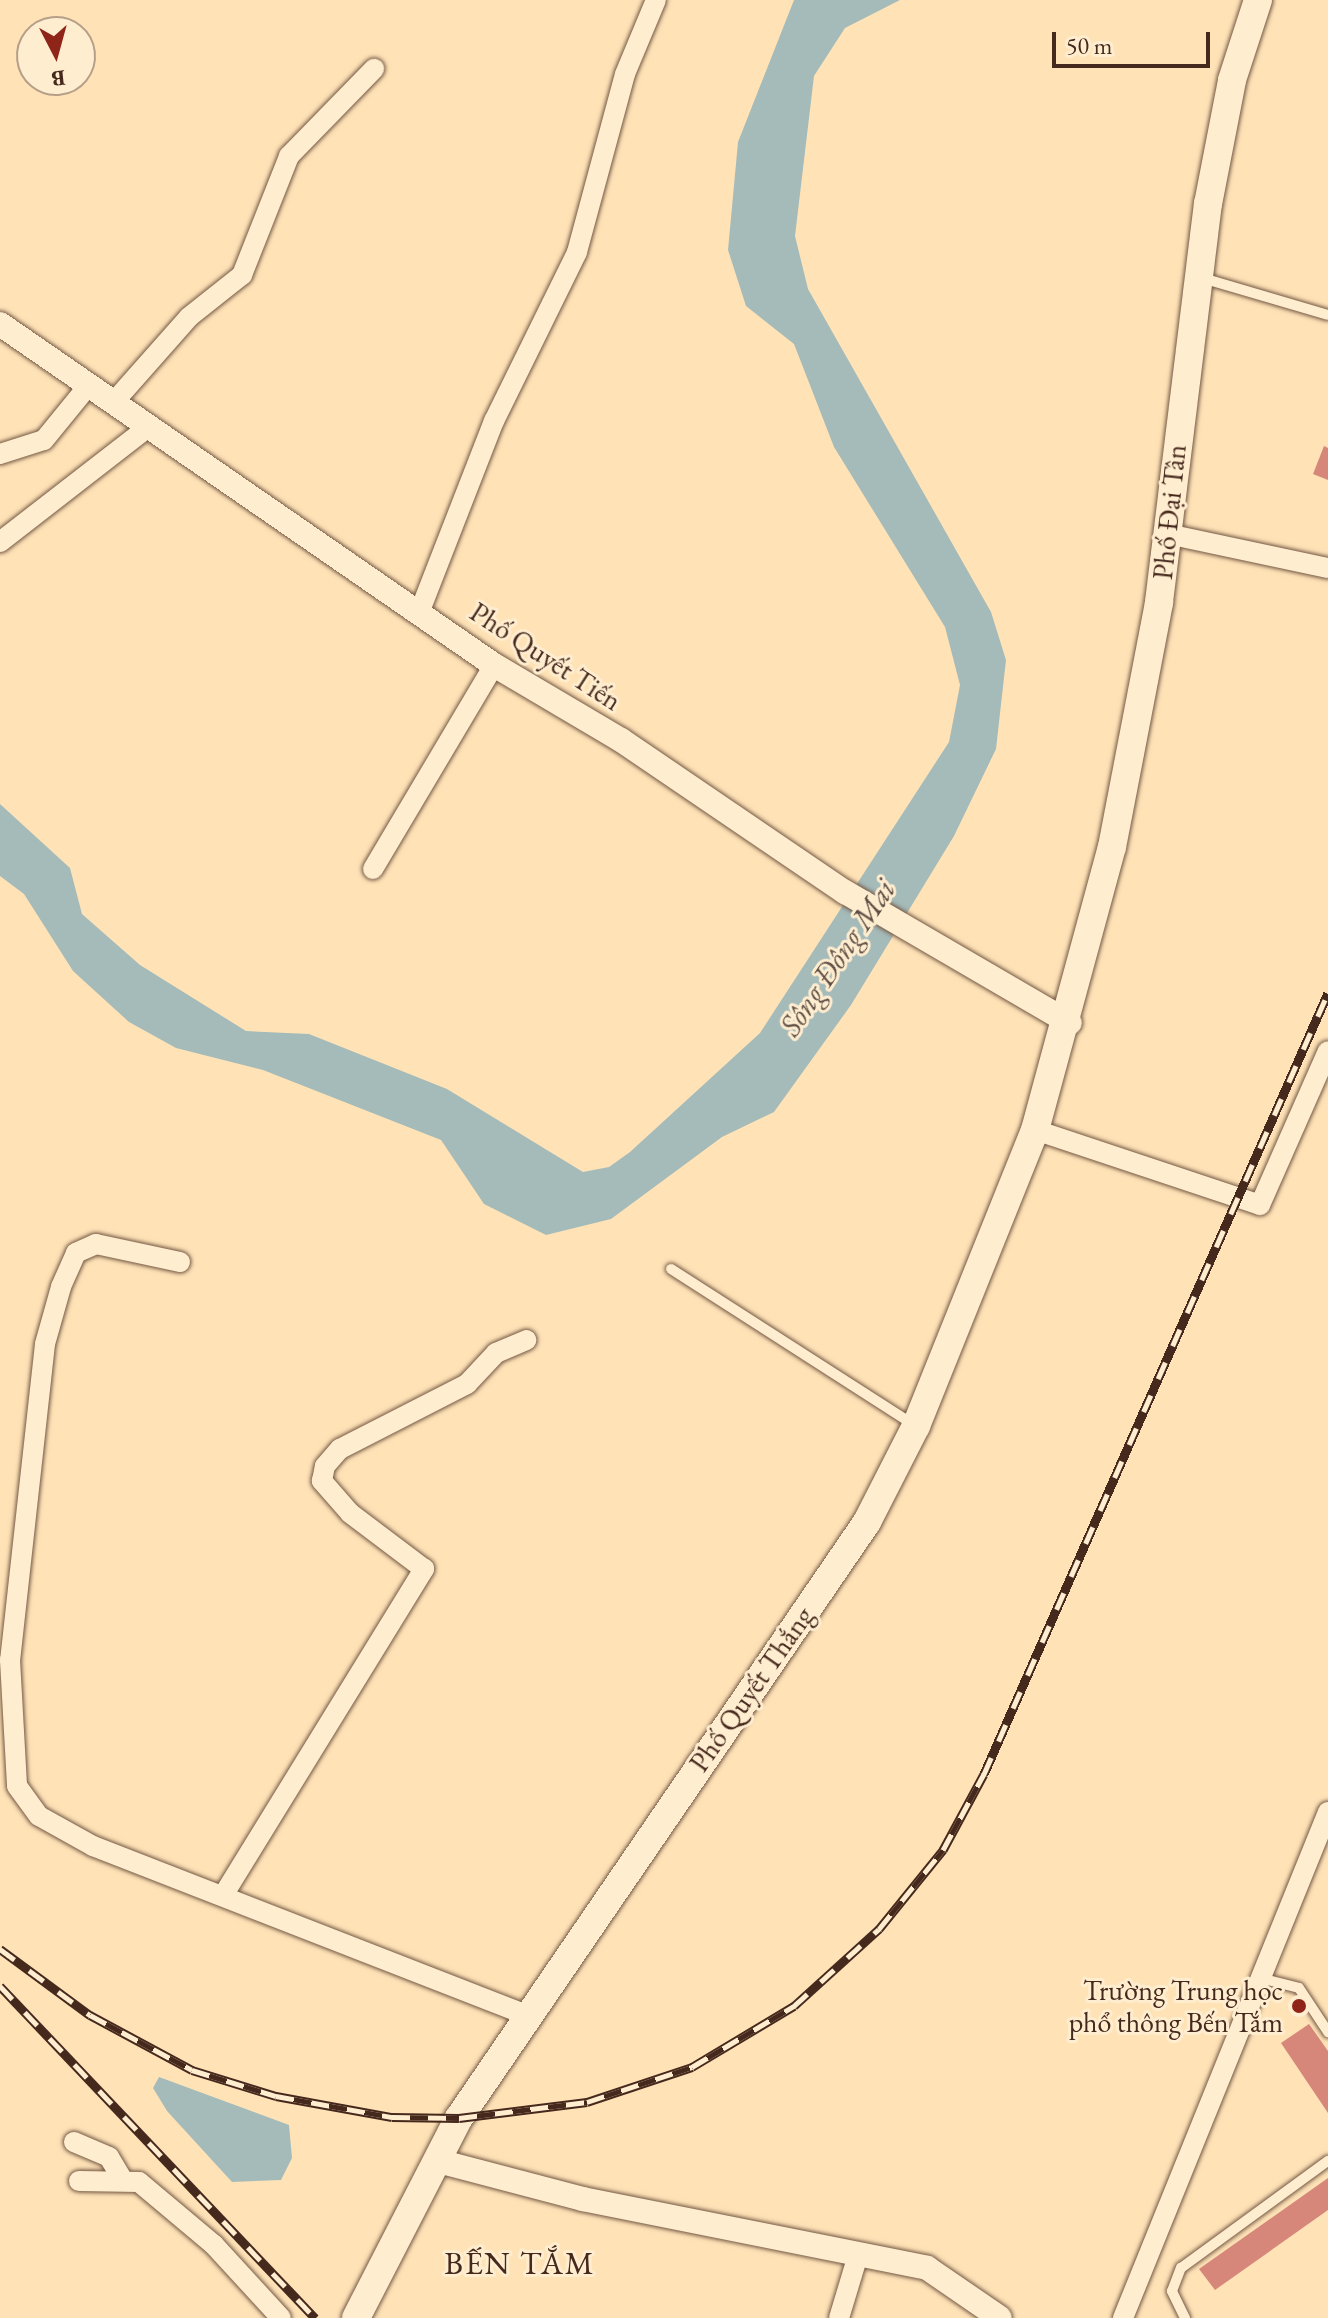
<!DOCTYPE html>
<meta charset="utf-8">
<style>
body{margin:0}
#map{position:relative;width:1328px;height:2318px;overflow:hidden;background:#ffe3b7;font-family:"EB Garamond",serif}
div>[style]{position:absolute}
.water>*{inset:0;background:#a5bbb9}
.building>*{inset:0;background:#d6877a}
.roads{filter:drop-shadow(0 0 2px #745844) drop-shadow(0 0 2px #745844)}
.service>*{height:10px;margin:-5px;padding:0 5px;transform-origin:5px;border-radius:5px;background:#ffedd0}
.minor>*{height:20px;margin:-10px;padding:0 10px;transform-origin:10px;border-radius:10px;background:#ffedd0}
.tertiary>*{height:24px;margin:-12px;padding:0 12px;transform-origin:12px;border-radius:12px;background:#ffedd0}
.secondary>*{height:28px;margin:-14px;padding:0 14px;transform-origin:14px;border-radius:14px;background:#ffedd0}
.rail>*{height:9px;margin-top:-4.5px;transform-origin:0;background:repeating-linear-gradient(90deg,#ffedd0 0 18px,#46291d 0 36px);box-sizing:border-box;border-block:2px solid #46291d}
.dots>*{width:22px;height:22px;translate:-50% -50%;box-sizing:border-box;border:4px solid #ffedd0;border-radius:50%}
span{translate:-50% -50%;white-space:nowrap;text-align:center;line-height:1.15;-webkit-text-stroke:6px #ffedd0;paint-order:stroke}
.street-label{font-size:28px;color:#46291d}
.poi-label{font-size:28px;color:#46291d}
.right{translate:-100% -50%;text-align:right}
.water-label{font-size:30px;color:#5e4e44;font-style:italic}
.quarter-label{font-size:32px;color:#46291d;letter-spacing:2px}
.north{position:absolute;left:16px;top:16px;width:80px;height:80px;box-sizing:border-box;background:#ffedd0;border:2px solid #b59f88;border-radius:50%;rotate:174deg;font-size:22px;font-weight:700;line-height:32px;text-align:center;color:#46291d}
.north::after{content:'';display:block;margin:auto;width:28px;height:36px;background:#8f2418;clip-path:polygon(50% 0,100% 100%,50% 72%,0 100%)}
.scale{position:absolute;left:1052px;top:32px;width:158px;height:36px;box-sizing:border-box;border:4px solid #46291d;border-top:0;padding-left:10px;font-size:24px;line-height:28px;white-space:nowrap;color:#46291d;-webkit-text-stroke:6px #ffedd0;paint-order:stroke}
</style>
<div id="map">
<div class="water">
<i style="clip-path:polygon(794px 0,900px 0,845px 28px,814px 76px,795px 236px,808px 289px,991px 612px,1006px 660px,996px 749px,954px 836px,851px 1005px,774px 1112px,722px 1137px,611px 1219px,546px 1235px,484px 1204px,441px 1140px,263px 1070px,176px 1048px,129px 1022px,73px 971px,24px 894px,0 876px,0 804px,70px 868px,82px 914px,140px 965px,246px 1031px,309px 1034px,447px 1089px,583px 1172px,609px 1167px,630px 1152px,760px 1033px,949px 742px,960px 685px,945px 627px,834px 447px,794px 344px,746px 306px,728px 250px,738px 142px)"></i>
<i style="clip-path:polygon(159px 2077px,289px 2125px,292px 2158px,281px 2180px,232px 2182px,167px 2111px,153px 2088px)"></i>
</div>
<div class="building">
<i style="clip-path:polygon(1324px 446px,1328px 448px,1328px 480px,1313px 474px)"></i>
<i style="clip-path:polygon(1309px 2024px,1328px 2051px,1328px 2113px,1281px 2043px)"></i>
<i style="clip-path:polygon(1328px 2178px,1328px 2210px,1215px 2290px,1199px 2269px)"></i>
</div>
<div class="roads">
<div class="service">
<i style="left:1199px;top:277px;width:134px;rotate:16.4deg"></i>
<i style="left:671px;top:1269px;width:289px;rotate:32.7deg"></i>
<i style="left:1260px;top:1978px;width:40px;rotate:14.4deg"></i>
<i style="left:1299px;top:1988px;width:53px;rotate:56.6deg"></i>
<i style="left:1185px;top:2318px;width:30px;rotate:-116deg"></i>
<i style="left:1172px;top:2291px;width:25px;rotate:-69deg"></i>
<i style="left:1181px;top:2268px;width:182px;rotate:-36.1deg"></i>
</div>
<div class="minor">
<i style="left:113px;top:403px;width:115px;rotate:-48.5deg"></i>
<i style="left:189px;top:317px;width:68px;rotate:-38.4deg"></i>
<i style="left:242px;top:275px;width:128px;rotate:-68.4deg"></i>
<i style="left:289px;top:156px;width:122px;rotate:-45.7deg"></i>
<i style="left:0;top:454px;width:46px;rotate:-17.7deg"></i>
<i style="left:44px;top:440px;width:70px;rotate:-50.8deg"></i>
<i style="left:1168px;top:534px;width:164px;rotate:12deg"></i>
<i style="left:0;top:542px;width:187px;rotate:-37.8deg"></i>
<i style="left:421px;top:608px;width:201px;rotate:-68.7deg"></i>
<i style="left:494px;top:421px;width:188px;rotate:-63.8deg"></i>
<i style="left:577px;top:252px;width:184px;rotate:-74.9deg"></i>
<i style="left:625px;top:74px;width:80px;rotate:-67.3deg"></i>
<i style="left:373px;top:869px;width:237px;rotate:-59.3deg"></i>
<i style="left:1035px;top:1130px;width:237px;rotate:18.4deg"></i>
<i style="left:1260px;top:1205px;width:168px;rotate:-66.2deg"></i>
<i style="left:180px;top:1262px;width:86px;rotate:-167.9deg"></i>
<i style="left:96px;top:1244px;width:22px;rotate:156deg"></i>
<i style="left:76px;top:1253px;width:37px;rotate:114deg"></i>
<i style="left:61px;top:1287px;width:59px;rotate:105.7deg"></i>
<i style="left:45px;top:1344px;width:318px;rotate:96.3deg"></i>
<i style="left:10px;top:1660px;width:126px;rotate:86.8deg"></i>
<i style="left:17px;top:1786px;width:37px;rotate:54deg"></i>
<i style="left:39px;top:1816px;width:62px;rotate:29.1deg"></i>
<i style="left:93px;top:1846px;width:466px;rotate:21.3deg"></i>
<i style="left:224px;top:1894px;width:382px;rotate:-58.4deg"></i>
<i style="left:424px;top:1569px;width:93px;rotate:-142.9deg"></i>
<i style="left:350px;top:1513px;width:43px;rotate:-131.2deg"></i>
<i style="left:322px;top:1481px;width:15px;rotate:-79deg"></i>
<i style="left:325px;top:1466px;width:23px;rotate:-49deg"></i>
<i style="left:340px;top:1449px;width:143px;rotate:-27.1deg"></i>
<i style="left:467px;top:1384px;width:42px;rotate:-46.9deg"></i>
<i style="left:496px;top:1353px;width:33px;rotate:-23deg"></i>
<i style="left:74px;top:2142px;width:38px;rotate:23deg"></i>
<i style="left:109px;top:2157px;width:27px;rotate:59deg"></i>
<i style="left:79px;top:2181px;width:60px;rotate:1deg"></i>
<i style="left:139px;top:2182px;width:98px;rotate:40deg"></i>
<i style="left:214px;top:2245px;width:99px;rotate:47.5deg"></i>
<i style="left:839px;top:2318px;width:66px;rotate:-73.2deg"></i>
<i style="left:1123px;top:2318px;width:546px;rotate:-67.95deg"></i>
</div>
<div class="tertiary">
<i style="left:0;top:324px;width:600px;rotate:34.62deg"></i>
<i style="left:494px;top:665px;width:147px;rotate:30.6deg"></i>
<i style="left:621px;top:740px;width:271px;rotate:34.2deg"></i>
<i style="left:845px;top:892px;width:260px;rotate:30.2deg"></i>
<i style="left:438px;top:2161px;width:150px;rotate:14.7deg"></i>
<i style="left:583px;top:2199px;width:351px;rotate:11.3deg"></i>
<i style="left:927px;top:2268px;width:88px;rotate:34.4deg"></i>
</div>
<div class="secondary">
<i style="left:356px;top:2318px;width:225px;rotate:-62.8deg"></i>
<i style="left:459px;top:2118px;width:722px;rotate:-55.61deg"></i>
<i style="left:867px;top:1522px;width:108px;rotate:-63deg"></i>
<i style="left:916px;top:1426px;width:319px;rotate:-68.1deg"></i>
<i style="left:1035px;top:1130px;width:293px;rotate:-74.8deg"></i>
<i style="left:1112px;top:847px;width:249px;rotate:-79.1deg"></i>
<i style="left:1159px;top:602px;width:401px;rotate:-83deg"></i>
<i style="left:1208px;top:204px;width:126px;rotate:-79deg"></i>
<i style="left:1232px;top:80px;width:84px;rotate:-72deg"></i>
</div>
</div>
<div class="rail">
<i style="left:0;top:1949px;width:112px;rotate:36.3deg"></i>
<i style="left:90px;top:2015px;width:116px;rotate:28.3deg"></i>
<i style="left:192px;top:2070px;width:88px;rotate:17.2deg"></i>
<i style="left:276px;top:2096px;width:118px;rotate:10.3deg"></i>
<i style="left:392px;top:2117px;width:67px;rotate:0.9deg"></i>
<i style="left:459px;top:2118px;width:129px;rotate:-7.1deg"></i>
<i style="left:587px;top:2102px;width:111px;rotate:-18.4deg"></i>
<i style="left:692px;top:2067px;width:119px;rotate:-30.9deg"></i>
<i style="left:794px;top:2006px;width:115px;rotate:-42.2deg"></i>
<i style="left:879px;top:1929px;width:102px;rotate:-51deg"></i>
<i style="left:943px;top:1850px;width:86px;rotate:-61.7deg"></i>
<i style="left:984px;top:1774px;width:853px;rotate:-66.23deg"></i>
<i style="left:0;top:1986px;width:458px;rotate:46.5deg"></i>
</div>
<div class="dots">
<i style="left:1299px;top:2006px;background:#8f2418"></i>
</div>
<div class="street-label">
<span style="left:1169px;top:512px;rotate:-84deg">Phố Đại Tân</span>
<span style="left:546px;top:656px;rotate:33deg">Phố Quyết Tiến</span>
<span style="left:751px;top:1689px;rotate:-55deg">Phố Quyết Thắng</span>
</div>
<div class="poi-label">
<span class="right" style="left:1283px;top:2006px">Trường Trung học<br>phổ thông Bến Tắm</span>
</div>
<div class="water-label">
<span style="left:838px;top:958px;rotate:-56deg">Sông Đông Mai</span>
</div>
<div class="quarter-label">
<span style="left:520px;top:2263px">BẾN TẮM</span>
</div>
<div class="north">B</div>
<div class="scale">50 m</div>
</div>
